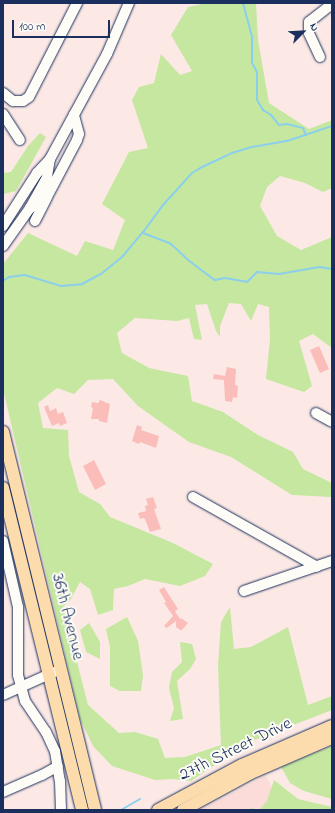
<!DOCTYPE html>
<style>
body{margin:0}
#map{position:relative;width:335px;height:813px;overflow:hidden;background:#fce9e5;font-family:"Indie Flower",sans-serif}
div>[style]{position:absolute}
.built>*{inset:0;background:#fbdcd8}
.green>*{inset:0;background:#c5e7a0}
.stream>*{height:2px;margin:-1px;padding:0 1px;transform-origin:1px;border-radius:1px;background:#8bcfec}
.building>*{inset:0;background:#fabdba}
.roads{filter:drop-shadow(0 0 1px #1b2f5e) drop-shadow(0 0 1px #1b2f5e)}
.minor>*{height:10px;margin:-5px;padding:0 5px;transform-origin:5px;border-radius:5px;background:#fdfcf7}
.major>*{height:12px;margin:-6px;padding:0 6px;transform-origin:6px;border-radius:6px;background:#fcdcac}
span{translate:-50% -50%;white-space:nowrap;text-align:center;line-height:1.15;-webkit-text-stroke:4px #fdfcf7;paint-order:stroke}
.street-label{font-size:18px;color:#1b2f5e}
.frame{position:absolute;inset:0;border:4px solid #1b2f5e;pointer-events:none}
.north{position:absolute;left:283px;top:12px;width:40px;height:40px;-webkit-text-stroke:3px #fdfcf7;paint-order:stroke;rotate:66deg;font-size:11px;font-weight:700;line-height:16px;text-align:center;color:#1b2f5e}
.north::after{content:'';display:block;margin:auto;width:14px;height:18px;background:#1b2f5e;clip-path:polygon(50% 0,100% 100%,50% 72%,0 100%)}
.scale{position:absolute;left:12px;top:20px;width:98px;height:18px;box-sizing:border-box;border:2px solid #1b2f5e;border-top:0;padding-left:5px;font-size:12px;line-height:14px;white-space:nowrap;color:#1b2f5e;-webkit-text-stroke:3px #fdfcf7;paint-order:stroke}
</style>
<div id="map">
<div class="built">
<i style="clip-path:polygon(266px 775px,279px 805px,268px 810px,199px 810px)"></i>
</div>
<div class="green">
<i style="clip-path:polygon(206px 3px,256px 3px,258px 40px,269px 103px,309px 129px,332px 120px,332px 188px,323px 192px,305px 183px,280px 176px,267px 187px,260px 206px,277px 236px,301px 250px,332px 237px,332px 348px,313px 334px,299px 341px,312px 386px,304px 392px,266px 379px,270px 339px,269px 307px,258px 304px,251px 321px,241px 304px,229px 303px,220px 326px,220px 337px,216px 331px,207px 304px,195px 305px,202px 340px,194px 339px,189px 318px,177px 321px,135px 318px,117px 333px,122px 353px,149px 368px,188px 376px,192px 401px,223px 412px,258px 435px,293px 452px,303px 469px,332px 483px,332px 497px,292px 495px,231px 457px,189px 442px,138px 406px,113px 379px,88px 380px,74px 394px,57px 388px,38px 403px,43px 428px,68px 430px,69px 456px,79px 492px,100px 504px,110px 517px,173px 543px,213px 564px,205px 576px,180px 586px,145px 579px,128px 586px,114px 589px,113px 610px,98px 615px,90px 589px,80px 582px,71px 599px,63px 607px,88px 705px,119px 733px,135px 732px,158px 739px,165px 758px,185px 757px,221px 745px,218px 665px,221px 622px,230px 607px,234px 649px,251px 647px,288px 627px,308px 705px,332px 696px,332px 710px,247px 743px,191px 781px,172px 779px,155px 780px,112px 766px,93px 746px,80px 719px,3px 389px,3px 264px,28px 233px,77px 256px,85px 241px,113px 250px,125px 220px,102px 204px,129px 152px,148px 148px,132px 100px,139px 87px,154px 83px,161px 54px,180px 75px,192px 71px,171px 35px,188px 7px)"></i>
<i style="clip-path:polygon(40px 133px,46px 137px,16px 191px,3px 194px,3px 173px,11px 172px,28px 146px)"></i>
<i style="clip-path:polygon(127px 617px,138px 641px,143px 675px,141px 691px,120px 691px,110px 686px,110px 647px,106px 629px)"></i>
<i style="clip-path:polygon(89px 623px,100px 642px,100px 659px,86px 652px,80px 630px)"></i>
<i style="clip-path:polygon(180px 642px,192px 644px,196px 659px,190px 669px,177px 681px,183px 719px,170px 721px,174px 708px,169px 688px,172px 672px,182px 662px)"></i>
<i style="clip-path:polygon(332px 746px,332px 799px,304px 791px,290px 783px,281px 767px)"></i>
<i style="clip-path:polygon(274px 780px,298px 799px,332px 807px,332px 810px,248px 810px,251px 808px,259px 810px,267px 801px)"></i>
</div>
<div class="stream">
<i style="left:243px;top:3px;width:35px;rotate:75deg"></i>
<i style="left:252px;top:37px;width:26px;rotate:90deg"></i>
<i style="left:252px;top:63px;width:10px;rotate:61deg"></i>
<i style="left:257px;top:72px;width:28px;rotate:90deg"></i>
<i style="left:257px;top:100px;width:12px;rotate:59deg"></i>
<i style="left:263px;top:110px;width:9px;rotate:32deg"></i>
<i style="left:271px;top:115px;width:13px;rotate:51deg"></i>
<i style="left:279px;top:125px;width:8px;rotate:-7deg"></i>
<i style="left:287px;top:124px;width:16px;rotate:14deg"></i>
<i style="left:303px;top:128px;width:8px;rotate:67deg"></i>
<i style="left:143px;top:233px;width:30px;rotate:21deg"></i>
<i style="left:171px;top:244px;width:23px;rotate:43deg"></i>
<i style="left:188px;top:260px;width:34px;rotate:37deg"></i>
<i style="left:215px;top:280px;width:10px;rotate:-11deg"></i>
<i style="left:225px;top:278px;width:22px;rotate:10deg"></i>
<i style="left:247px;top:282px;width:14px;rotate:-45deg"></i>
<i style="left:257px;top:272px;width:22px;rotate:5deg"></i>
<i style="left:279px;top:274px;width:41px;rotate:-9.9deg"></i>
<i style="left:319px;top:267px;width:13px;rotate:9deg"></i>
<i style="left:3px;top:281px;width:7px;rotate:-34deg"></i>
<i style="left:9px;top:277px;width:16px;rotate:-7deg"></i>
<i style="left:25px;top:275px;width:38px;rotate:17deg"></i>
<i style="left:61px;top:286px;width:21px;rotate:-5deg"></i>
<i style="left:82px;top:284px;width:21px;rotate:-28deg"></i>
<i style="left:101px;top:274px;width:27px;rotate:-39deg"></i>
<i style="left:122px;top:257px;width:34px;rotate:-50deg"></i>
<i style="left:144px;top:231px;width:32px;rotate:-54deg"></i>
<i style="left:163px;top:205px;width:43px;rotate:-47.8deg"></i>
<i style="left:192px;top:173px;width:12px;rotate:-31deg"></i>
<i style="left:202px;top:167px;width:33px;rotate:-25deg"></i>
<i style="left:232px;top:153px;width:21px;rotate:-17deg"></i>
<i style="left:252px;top:147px;width:36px;rotate:-10deg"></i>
<i style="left:287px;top:141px;width:47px;rotate:-18.4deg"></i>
<i style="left:121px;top:810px;width:22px;rotate:-30deg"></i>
</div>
<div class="building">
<i style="clip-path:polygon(319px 346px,329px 369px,320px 373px,310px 350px)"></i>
<i style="clip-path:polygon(227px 367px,236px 369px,235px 385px,238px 386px,237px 398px,233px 397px,232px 402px,225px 401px,224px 380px,213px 379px,214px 374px,225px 376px)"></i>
<i style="clip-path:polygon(100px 400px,110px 404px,107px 423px,99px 421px,99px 419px,91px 419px,93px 408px,91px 407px,92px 402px,98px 403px)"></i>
<i style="clip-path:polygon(48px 405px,50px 411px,56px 408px,58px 414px,63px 412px,67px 423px,60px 426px,59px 423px,52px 426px,44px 407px)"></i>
<i style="clip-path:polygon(137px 425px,142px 427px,141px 430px,159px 436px,156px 448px,140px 442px,139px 444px,132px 441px)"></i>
<i style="clip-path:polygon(94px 460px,106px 484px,95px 490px,83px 466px)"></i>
<i style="clip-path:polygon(153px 497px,157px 508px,154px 509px,161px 529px,150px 532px,145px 519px,143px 518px,140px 519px,138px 513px,146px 511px,145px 506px,148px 505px,146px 499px)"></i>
<i style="clip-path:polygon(164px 587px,178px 609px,175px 611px,180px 619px,181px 618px,188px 623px,182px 630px,180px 630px,176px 627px,176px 621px,167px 628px,164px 626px,173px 616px,164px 603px,166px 602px,159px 590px)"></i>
</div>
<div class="roads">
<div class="minor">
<i style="left:320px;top:57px;width:26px;rotate:-115deg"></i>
<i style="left:309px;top:33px;width:11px;rotate:-90deg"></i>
<i style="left:309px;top:22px;width:29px;rotate:-38deg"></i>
<i style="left:3px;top:93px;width:13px;rotate:39deg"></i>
<i style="left:13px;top:101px;width:10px"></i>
<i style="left:23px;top:101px;width:7px;rotate:-34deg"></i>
<i style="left:29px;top:97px;width:106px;rotate:-62.9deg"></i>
<i style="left:3px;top:114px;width:31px;rotate:57deg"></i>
<i style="left:30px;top:208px;width:20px;rotate:-33deg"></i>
<i style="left:47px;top:197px;width:64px;rotate:-62.2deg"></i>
<i style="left:77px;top:140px;width:6px;rotate:-72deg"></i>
<i style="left:79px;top:134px;width:20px;rotate:-105deg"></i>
<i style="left:35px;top:221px;width:25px;rotate:-63deg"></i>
<i style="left:3px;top:226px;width:63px;rotate:-57.3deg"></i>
<i style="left:37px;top:173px;width:19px;rotate:-47deg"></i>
<i style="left:50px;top:159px;width:119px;rotate:-61.5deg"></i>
<i style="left:107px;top:54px;width:56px;rotate:-66.7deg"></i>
<i style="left:3px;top:246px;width:47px;rotate:-54.6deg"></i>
<i style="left:30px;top:208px;width:35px;rotate:-61deg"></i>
<i style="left:47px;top:177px;width:18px;rotate:-81deg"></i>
<i style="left:316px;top:413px;width:18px;rotate:29deg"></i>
<i style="left:193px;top:497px;width:142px;rotate:29.4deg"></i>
<i style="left:3px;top:541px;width:68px;rotate:77.2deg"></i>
<i style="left:18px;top:607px;width:68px;rotate:90deg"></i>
<i style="left:18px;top:675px;width:27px;rotate:75deg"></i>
<i style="left:25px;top:701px;width:37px;rotate:56deg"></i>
<i style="left:46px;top:732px;width:21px;rotate:65deg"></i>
<i style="left:55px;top:751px;width:30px;rotate:81deg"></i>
<i style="left:60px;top:781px;width:29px;rotate:88deg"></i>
<i style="left:244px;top:591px;width:93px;rotate:-18.8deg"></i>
<i style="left:3px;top:695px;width:56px;rotate:-24.3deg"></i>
<i style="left:3px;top:792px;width:43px;rotate:-23.6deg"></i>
<i style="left:42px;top:775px;width:18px;rotate:-29deg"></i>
</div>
<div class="major">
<i style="left:3px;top:432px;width:389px;rotate:76.3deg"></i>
<i style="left:3px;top:488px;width:332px;rotate:76.2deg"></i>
<i style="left:158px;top:810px;width:95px;rotate:-28.2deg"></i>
<i style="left:242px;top:765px;width:98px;rotate:-23.4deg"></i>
<i style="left:183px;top:810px;width:77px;rotate:-28.6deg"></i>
<i style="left:251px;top:773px;width:88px;rotate:-23.4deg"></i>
</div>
</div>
<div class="street-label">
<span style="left:67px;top:617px;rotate:76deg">36th Avenue</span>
<span style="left:236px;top:750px;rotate:-26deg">27th Street Drive</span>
</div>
<div class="frame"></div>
<div class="north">N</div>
<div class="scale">100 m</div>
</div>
